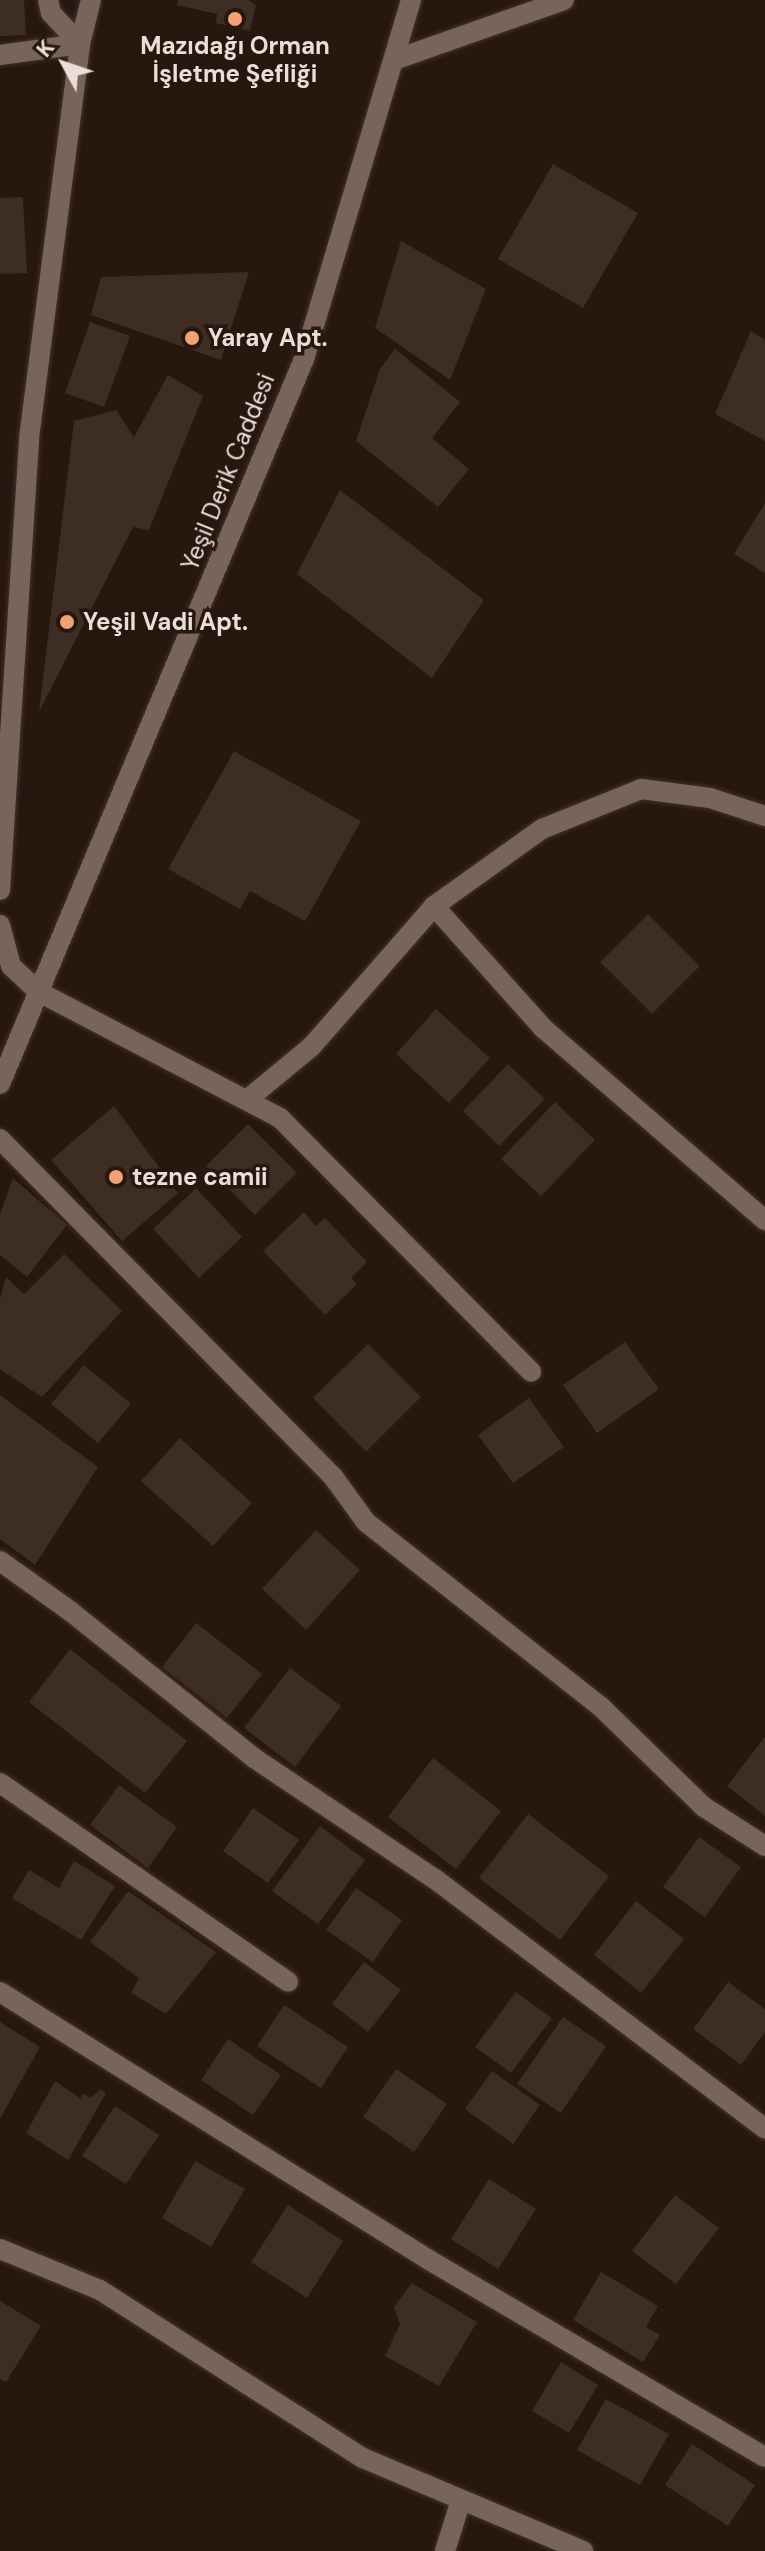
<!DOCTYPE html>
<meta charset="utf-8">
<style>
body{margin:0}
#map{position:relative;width:765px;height:2551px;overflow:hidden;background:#27170f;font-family:"DM Sans",sans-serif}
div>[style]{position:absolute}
.building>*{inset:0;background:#3e2d24}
.roads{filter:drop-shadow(0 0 2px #3f3330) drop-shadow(0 0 2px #3f3330)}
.street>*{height:20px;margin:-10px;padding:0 10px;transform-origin:10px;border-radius:10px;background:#786459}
.secondary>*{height:20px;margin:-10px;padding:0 10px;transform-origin:10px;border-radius:10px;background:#786459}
.dots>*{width:22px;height:22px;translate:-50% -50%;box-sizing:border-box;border:4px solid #27170f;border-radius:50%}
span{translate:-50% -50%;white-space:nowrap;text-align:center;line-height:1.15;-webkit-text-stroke:7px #27170f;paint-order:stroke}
.poi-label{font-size:24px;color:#eaded8;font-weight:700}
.left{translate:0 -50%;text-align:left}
.street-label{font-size:24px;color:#eaded8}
.north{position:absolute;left:24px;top:24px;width:80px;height:80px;-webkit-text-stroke:6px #27170f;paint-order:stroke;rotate:310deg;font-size:22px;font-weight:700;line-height:32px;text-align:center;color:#eaded8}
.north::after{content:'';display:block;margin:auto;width:28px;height:36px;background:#eaded8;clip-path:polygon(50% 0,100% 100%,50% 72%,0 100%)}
</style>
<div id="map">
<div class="building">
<i style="clip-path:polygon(0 0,24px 0,26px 35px,0 36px)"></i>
<i style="clip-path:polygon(178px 0,248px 0,256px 5px,250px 31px,216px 23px,217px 14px,177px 5px)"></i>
<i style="clip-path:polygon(553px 164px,638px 213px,583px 308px,498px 259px)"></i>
<i style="clip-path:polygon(23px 197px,27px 273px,0 274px,0 198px)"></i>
<i style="clip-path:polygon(401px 241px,486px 289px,450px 380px,375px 328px)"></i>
<i style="clip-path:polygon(249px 272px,221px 360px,91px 315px,101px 277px)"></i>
<i style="clip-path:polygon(90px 322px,130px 336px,104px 407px,65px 393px)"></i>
<i style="clip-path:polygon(751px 331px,765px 340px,765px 441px,715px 414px)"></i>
<i style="clip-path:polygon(395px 349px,460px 402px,432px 438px,469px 469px,438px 507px,356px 441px,380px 369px)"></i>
<i style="clip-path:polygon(168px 375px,203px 396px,149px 530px,133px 527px,39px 712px,74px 421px,116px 410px,134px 437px)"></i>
<i style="clip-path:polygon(340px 490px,484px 600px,432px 678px,297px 574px)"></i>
<i style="clip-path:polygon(765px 503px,765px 573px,734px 554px)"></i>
<i style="clip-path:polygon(234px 751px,361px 821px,305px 921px,250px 891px,240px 909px,168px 869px)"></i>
<i style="clip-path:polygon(648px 914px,700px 966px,652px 1014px,600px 962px)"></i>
<i style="clip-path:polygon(436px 1009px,490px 1058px,449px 1103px,396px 1054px)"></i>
<i style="clip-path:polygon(508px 1064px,545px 1099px,499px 1146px,463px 1111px)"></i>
<i style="clip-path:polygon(555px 1102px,595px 1140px,541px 1196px,501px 1159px)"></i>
<i style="clip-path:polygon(114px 1106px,178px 1193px,122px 1241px,51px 1160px)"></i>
<i style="clip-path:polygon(248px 1124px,297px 1173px,255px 1215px,206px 1166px)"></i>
<i style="clip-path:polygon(13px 1178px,67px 1225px,27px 1277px,0 1255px,0 1214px)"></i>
<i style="clip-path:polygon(196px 1188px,242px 1237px,199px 1278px,153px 1229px)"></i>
<i style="clip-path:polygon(304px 1212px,316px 1226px,325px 1218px,367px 1262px,351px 1278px,357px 1284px,325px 1315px,263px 1251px)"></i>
<i style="clip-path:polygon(64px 1254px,122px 1311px,42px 1397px,0 1369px,0 1299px,6px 1277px,24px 1294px)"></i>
<i style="clip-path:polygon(625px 1342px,659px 1389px,597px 1433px,563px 1385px)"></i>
<i style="clip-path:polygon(368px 1344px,421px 1397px,366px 1452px,313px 1398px)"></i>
<i style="clip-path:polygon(84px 1365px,131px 1404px,98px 1443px,51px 1404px)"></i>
<i style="clip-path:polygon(0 1395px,98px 1467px,35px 1565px,0 1539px)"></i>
<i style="clip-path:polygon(529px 1398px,564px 1447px,513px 1483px,478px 1435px)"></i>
<i style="clip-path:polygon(180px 1438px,252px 1503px,213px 1546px,141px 1481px)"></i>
<i style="clip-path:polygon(316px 1530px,360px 1570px,306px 1630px,262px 1589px)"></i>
<i style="clip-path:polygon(196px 1623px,262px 1674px,227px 1718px,162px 1667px)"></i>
<i style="clip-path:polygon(70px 1649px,187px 1741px,145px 1793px,29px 1702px)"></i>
<i style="clip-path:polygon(290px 1668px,341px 1706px,295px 1767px,244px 1728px)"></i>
<i style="clip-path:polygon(765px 1737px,765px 1816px,727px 1786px)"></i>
<i style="clip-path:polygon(433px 1758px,501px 1811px,456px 1869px,388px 1817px)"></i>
<i style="clip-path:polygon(119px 1785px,177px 1827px,148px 1868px,90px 1825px)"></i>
<i style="clip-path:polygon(253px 1808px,299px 1840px,268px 1883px,223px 1851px)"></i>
<i style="clip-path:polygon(528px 1814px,609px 1876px,560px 1940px,479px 1878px)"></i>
<i style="clip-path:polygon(320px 1826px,365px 1860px,318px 1924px,272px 1891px)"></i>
<i style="clip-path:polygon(699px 1837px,741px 1867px,705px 1917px,663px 1887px)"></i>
<i style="clip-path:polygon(74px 1861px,115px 1886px,81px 1940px,12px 1898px,29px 1870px,59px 1888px)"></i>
<i style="clip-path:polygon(356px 1888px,402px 1920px,373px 1962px,326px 1930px)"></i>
<i style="clip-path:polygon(128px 1891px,216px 1952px,166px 2014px,131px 1993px,139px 1978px,90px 1942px)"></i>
<i style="clip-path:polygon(636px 1901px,684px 1939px,641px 1993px,594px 1955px)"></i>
<i style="clip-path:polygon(364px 1962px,401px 1990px,368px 2032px,332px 2004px)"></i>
<i style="clip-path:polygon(728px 1982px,765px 2009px,765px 2032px,741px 2065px,693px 2029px)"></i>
<i style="clip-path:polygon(516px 1992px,552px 2018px,511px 2073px,475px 2047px)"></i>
<i style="clip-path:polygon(284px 2005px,348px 2047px,321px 2088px,257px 2046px)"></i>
<i style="clip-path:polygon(563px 2017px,606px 2046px,561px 2113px,517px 2084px)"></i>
<i style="clip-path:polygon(0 2022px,40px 2047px,0 2119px)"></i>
<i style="clip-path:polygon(228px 2039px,281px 2075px,253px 2115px,201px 2080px)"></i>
<i style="clip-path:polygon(396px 2069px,447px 2104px,414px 2152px,363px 2117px)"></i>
<i style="clip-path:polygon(492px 2071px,540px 2105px,513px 2144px,465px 2109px)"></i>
<i style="clip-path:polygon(55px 2081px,81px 2099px,82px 2093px,90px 2098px,101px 2089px,106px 2093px,68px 2160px,26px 2133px)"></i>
<i style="clip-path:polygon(115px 2106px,159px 2135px,126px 2184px,82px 2156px)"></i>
<i style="clip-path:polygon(195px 2161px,245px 2189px,211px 2247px,162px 2218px)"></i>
<i style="clip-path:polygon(489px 2179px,536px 2209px,498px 2269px,451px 2239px)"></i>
<i style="clip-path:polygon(675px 2195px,719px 2228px,676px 2284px,632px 2251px)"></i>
<i style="clip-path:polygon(288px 2205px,343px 2241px,307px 2298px,251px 2262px)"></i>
<i style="clip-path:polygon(601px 2272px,658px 2306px,646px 2327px,660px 2335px,643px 2362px,573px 2320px)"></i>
<i style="clip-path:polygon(412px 2283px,477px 2322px,439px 2386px,385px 2356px,400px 2324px,394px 2307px)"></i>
<i style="clip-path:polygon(0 2301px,41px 2326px,6px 2382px,0 2379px)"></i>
<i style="clip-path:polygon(561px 2362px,598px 2385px,569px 2433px,532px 2411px)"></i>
<i style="clip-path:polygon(606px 2399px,669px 2434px,640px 2485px,577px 2450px)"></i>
<i style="clip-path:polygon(692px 2444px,755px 2485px,728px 2526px,665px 2485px)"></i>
</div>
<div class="roads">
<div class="street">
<i style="left:48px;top:0;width:13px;rotate:77deg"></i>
<i style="left:51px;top:13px;width:42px;rotate:46.9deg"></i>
<i style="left:0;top:55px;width:81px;rotate:-7.8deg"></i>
<i style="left:434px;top:906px;width:164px;rotate:48.2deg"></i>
<i style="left:543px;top:1028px;width:294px;rotate:40.9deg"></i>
<i style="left:39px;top:992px;width:272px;rotate:27.6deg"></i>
<i style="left:280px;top:1118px;width:357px;rotate:45.3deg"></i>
<i style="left:248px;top:1099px;width:83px;rotate:-39.6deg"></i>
<i style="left:312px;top:1046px;width:186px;rotate:-48.9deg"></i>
<i style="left:434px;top:906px;width:133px;rotate:-35.5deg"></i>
<i style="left:542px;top:829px;width:107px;rotate:-22deg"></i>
<i style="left:641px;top:789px;width:70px;rotate:7.4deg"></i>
<i style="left:710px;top:798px;width:58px;rotate:18.1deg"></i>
<i style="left:0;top:1139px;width:476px;rotate:45.4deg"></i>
<i style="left:334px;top:1478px;width:54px;rotate:54deg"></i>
<i style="left:366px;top:1522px;width:299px;rotate:38.2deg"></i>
<i style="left:601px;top:1707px;width:144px;rotate:44.2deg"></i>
<i style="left:704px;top:1807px;width:72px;rotate:32.6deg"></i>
<i style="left:0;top:1561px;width:86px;rotate:35.5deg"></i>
<i style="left:70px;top:1611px;width:236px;rotate:38.6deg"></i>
<i style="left:254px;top:1758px;width:218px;rotate:33.8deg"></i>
<i style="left:435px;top:1879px;width:414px;rotate:37.1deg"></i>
<i style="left:0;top:1783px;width:350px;rotate:34.6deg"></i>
<i style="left:0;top:1992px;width:506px;rotate:31.99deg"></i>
<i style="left:429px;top:2260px;width:389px;rotate:30.4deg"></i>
<i style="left:0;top:2249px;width:108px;rotate:22.3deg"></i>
<i style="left:100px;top:2290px;width:312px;rotate:32.6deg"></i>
<i style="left:363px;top:2458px;width:239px;rotate:22.9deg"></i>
<i style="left:445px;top:2551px;width:53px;rotate:-72.6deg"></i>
</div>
<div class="secondary">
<i style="left:394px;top:60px;width:180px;rotate:-19.4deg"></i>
<i style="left:0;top:890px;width:453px;rotate:-86.3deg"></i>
<i style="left:29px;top:438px;width:397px;rotate:-82.6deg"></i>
<i style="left:80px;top:44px;width:45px;rotate:-76deg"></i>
<i style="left:0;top:925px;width:42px;rotate:75deg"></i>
<i style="left:11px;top:966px;width:38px;rotate:43deg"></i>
<i style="left:0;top:1084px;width:786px;rotate:-67.25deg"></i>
<i style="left:304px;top:359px;width:375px;rotate:-73.4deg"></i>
</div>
</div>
<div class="dots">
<i style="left:235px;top:19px;background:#f0a279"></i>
<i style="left:192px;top:338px;background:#f0a279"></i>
<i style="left:67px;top:622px;background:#f0a279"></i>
<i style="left:116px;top:1177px;background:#f0a279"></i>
</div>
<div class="poi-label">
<span style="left:235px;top:60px">Mazıdağı Orman<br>İşletme Şefliği</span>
<span class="left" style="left:208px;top:338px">Yaray Apt.</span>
<span class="left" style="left:83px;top:622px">Yeşil Vadi Apt.</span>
<span class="left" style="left:132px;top:1177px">tezne camii</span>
</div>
<div class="street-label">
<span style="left:228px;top:472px;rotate:-68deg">Yeşil Derik Caddesi</span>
</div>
<div class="north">K</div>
</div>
